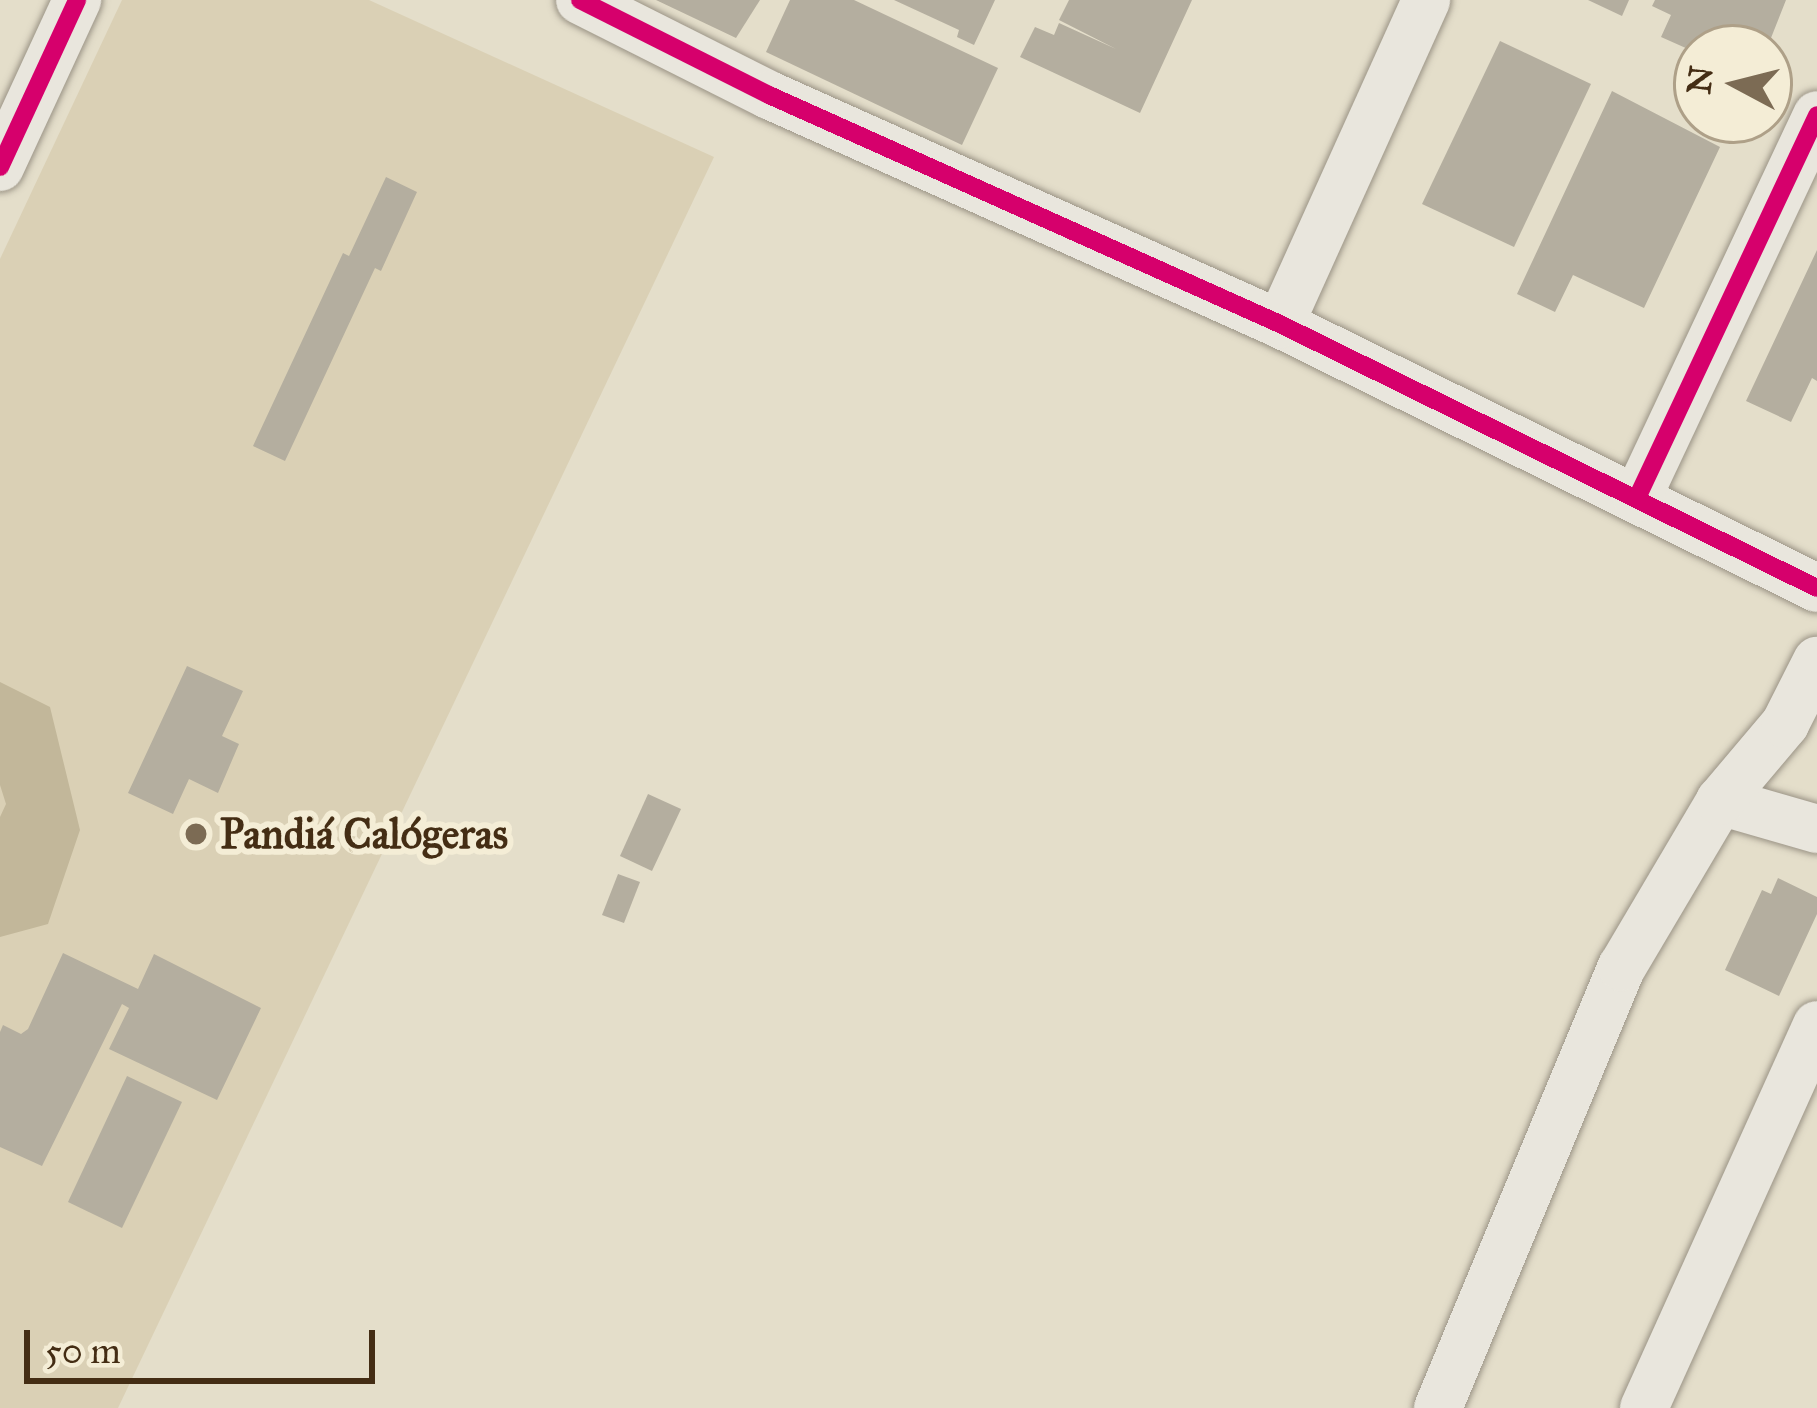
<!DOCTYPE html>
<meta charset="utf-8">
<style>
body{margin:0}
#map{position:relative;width:1817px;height:1408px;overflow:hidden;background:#e4deca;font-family:"IM FELL Great Primer",serif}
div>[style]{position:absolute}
.green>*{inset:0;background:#dad0b5}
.water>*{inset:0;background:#c2b79a}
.building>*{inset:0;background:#b4ae9f}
.roads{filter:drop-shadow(0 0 3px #9b9486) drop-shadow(0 0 3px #9b9486)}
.minor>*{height:48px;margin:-24px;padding:0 24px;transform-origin:24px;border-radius:24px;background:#e9e6dd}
.cycleway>*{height:18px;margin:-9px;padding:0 9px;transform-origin:9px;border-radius:9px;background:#d6006c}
.dots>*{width:33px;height:33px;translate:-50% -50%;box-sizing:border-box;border:6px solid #f4edd6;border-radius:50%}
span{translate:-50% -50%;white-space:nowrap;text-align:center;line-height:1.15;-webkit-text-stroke:12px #f4edd6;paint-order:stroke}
.poi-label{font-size:42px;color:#442d14;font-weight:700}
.left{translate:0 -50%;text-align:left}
.north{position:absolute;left:1673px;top:24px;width:120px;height:120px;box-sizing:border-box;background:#f4edd6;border:3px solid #aea088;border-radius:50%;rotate:277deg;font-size:33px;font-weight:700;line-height:48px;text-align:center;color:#442d14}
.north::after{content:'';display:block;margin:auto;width:42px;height:54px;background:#7c6b54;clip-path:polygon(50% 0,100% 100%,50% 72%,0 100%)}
.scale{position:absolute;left:24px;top:1330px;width:351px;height:54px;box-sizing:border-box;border:6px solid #442d14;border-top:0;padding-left:15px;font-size:36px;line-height:42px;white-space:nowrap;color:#442d14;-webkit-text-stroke:9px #f4edd6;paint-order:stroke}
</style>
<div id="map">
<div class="green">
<i style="clip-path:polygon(122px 0,369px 0,714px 157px,118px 1408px,0 1408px,0 259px)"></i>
</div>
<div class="water">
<i style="clip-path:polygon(0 682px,50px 707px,80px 830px,48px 924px,0 937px,0 817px,6px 804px,0 785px)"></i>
</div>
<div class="building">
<i style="clip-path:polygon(656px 0,760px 0,736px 38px)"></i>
<i style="clip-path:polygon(790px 0,854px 0,998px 68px,962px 145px,766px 52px)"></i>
<i style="clip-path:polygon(894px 0,995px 0,974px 45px,957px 37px,959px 30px)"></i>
<i style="clip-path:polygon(1069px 0,1192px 0,1140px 113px,1020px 57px,1035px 27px,1054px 35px,1059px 23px,1116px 49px,1059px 20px)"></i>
<i style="clip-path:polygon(1588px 0,1629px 0,1622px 16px)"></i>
<i style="clip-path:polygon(1655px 0,1786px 0,1767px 48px,1697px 48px,1697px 53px,1661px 37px,1671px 15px,1652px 6px)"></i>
<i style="clip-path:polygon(1500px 41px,1591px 84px,1514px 247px,1422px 204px)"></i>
<i style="clip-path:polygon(1612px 91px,1720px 147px,1644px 308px,1573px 275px,1555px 312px,1517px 294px)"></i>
<i style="clip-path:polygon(386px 177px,417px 192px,381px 271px,375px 268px,285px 461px,253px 446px,343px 253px,349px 256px)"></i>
<i style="clip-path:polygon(1817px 250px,1817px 381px,1812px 378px,1791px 422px,1746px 401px)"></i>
<i style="clip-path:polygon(187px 666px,243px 691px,222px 736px,239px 744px,218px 793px,189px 779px,173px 814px,128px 793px)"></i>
<i style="clip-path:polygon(648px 794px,681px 809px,652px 871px,620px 856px)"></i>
<i style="clip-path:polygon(618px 874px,640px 882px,624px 923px,602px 915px)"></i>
<i style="clip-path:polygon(1778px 878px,1817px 897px,1817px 914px,1779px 996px,1725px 970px,1762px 890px,1771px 894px)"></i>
<i style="clip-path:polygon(63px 953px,138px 989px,154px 954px,261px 1008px,217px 1100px,109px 1049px,129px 1008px,122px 1004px,42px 1166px,0 1147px,0 1032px,3px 1025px,21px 1034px,28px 1029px)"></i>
<i style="clip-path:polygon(127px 1076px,182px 1102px,122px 1228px,68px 1202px)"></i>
</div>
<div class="roads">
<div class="minor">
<i style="left:580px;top:0;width:212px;rotate:26.7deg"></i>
<i style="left:769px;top:95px;width:560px;rotate:24.14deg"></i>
<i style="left:1280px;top:324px;width:598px;rotate:26.18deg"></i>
<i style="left:0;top:167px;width:184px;rotate:-65.2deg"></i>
<i style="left:1280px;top:324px;width:355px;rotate:-65.7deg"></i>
<i style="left:1637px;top:498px;width:423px;rotate:-64.8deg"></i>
<i style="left:1720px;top:801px;width:101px;rotate:16.1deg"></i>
<i style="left:1438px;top:1408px;width:478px;rotate:-67.4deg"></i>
<i style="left:1622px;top:967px;width:193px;rotate:-59.4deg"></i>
<i style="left:1720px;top:801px;width:101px;rotate:-49.8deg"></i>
<i style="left:1785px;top:724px;width:71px;rotate:-63.1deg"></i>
<i style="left:1644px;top:1408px;width:420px;rotate:-65.7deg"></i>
</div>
</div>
<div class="cycleway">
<i style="left:580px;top:0;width:212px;rotate:26.7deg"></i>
<i style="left:769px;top:95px;width:560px;rotate:24.14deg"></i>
<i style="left:1280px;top:324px;width:598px;rotate:26.18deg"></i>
<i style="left:0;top:167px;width:184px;rotate:-65.2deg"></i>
<i style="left:1637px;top:498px;width:423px;rotate:-64.8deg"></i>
</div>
<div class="dots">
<i style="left:196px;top:834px;background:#7c6b54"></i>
</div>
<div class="poi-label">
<span class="left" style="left:220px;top:834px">Pandiá Calógeras</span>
</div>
<div class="north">N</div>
<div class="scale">50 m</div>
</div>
